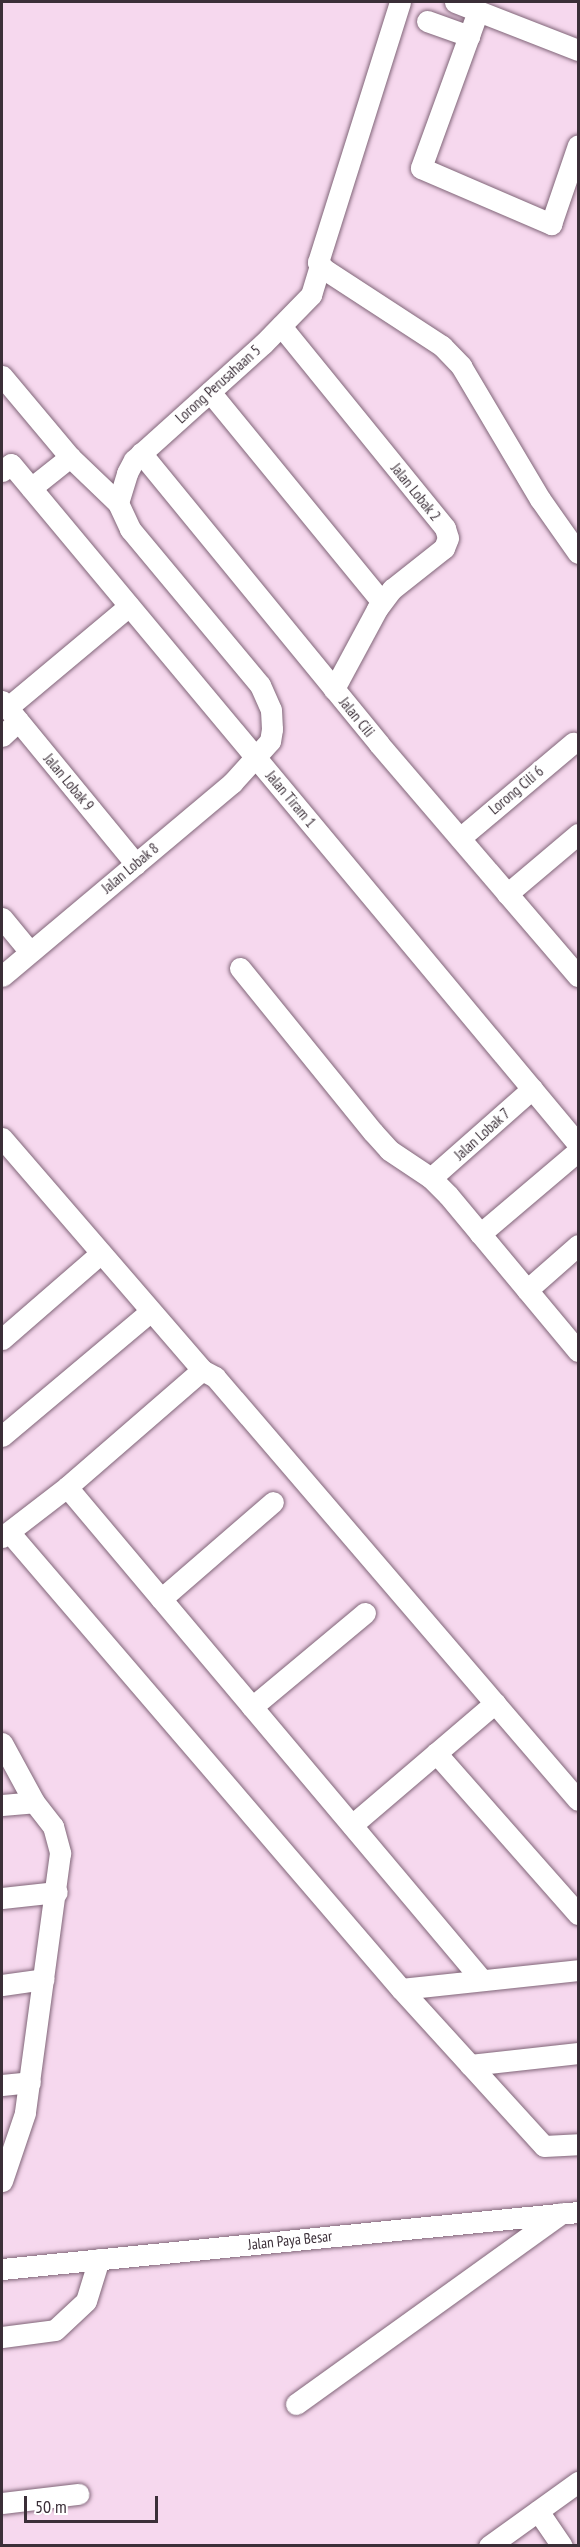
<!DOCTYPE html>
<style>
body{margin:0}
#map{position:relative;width:580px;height:2547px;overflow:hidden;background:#f6d8ee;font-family:"PT Sans Narrow",sans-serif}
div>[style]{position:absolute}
.roads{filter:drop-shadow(0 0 2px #806578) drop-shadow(0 0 2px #806578)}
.minor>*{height:21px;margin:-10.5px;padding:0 10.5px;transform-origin:10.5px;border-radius:10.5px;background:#fff}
span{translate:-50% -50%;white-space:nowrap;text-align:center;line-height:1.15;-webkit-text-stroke:6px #fff;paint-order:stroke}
.street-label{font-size:15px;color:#3b2f38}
.frame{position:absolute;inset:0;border:3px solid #3b2f38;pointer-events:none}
.scale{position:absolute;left:24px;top:2496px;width:134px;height:27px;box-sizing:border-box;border:3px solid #3b2f38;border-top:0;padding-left:8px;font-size:18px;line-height:21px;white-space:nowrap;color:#3b2f38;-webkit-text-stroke:4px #fff;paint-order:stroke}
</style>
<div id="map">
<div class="roads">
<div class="minor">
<i style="left:400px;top:2px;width:273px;rotate:107.5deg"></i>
<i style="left:318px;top:262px;width:9px;rotate:49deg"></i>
<i style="left:324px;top:269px;width:141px;rotate:33.1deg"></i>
<i style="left:442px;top:346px;width:28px;rotate:46deg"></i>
<i style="left:461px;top:366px;width:155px;rotate:59.3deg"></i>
<i style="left:540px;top:499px;width:66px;rotate:54.9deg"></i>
<i style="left:455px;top:2px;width:132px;rotate:21.3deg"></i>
<i style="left:478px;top:11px;width:167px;rotate:110deg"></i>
<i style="left:421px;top:168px;width:142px;rotate:23.3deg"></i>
<i style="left:551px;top:224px;width:83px;rotate:-71.1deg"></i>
<i style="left:427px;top:21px;width:45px;rotate:19.7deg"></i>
<i style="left:281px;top:326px;width:260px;rotate:50.9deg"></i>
<i style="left:445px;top:528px;width:10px;rotate:73deg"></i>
<i style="left:448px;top:538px;width:11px;rotate:112deg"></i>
<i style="left:444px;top:548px;width:66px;rotate:141.7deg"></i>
<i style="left:392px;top:589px;width:25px;rotate:127deg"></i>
<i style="left:377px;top:609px;width:91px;rotate:118.3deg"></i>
<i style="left:2px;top:376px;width:106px;rotate:50deg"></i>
<i style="left:70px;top:457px;width:66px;rotate:43.8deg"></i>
<i style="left:118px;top:503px;width:29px;rotate:65deg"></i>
<i style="left:130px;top:529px;width:203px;rotate:50.2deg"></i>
<i style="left:260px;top:685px;width:27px;rotate:66deg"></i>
<i style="left:271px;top:710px;width:19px;rotate:87deg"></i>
<i style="left:272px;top:729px;width:12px;rotate:99deg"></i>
<i style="left:270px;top:741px;width:57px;rotate:132.1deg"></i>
<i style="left:232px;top:783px;width:300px;rotate:140deg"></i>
<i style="left:210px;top:392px;width:271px;rotate:50.7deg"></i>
<i style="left:141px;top:453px;width:376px;rotate:50.7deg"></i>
<i style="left:379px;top:744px;width:306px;rotate:49.4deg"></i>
<i style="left:2px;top:471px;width:11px;rotate:-38deg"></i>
<i style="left:11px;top:464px;width:885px;rotate:50.18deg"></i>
<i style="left:31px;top:488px;width:50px;rotate:-38.5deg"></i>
<i style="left:118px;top:503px;width:31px;rotate:-73deg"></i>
<i style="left:127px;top:473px;width:15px;rotate:-62deg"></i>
<i style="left:134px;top:460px;width:173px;rotate:-42deg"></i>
<i style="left:263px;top:344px;width:69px;rotate:-45.6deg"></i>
<i style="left:311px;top:295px;width:31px;rotate:-73deg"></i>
<i style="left:2px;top:701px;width:211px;rotate:50.6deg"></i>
<i style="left:7px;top:708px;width:159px;rotate:-39.9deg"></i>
<i style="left:2px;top:736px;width:22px;rotate:-43deg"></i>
<i style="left:460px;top:838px;width:148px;rotate:-40.1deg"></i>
<i style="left:507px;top:894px;width:93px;rotate:-40.2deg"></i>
<i style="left:2px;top:918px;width:44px;rotate:50.5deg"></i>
<i style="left:240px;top:968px;width:211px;rotate:51deg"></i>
<i style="left:373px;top:1132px;width:24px;rotate:48deg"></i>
<i style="left:389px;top:1150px;width:50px;rotate:33.7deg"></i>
<i style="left:431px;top:1178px;width:24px;rotate:45deg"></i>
<i style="left:448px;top:1195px;width:203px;rotate:50.2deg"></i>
<i style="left:2px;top:1138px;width:306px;rotate:49.2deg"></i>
<i style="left:202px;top:1370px;width:15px;rotate:28deg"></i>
<i style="left:215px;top:1377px;width:557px;rotate:49.37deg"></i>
<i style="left:431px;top:1178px;width:135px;rotate:-41.4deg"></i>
<i style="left:480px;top:1234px;width:128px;rotate:-40.3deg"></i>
<i style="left:527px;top:1290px;width:68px;rotate:-41.4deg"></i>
<i style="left:2px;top:1339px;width:131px;rotate:-41deg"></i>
<i style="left:2px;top:1436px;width:194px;rotate:-40deg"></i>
<i style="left:67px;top:1487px;width:644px;rotate:49.91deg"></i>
<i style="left:9px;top:1532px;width:602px;rotate:49.38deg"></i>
<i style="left:401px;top:1989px;width:212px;rotate:47.7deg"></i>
<i style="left:544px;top:2146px;width:34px;rotate:-3deg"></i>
<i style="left:2px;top:1537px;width:82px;rotate:-37.6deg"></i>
<i style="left:67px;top:1487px;width:179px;rotate:-40.9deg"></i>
<i style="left:161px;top:1599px;width:148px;rotate:-40.9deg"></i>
<i style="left:252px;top:1707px;width:147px;rotate:-39.8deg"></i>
<i style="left:2px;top:1743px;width:67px;rotate:61.5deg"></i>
<i style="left:34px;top:1802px;width:31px;rotate:52deg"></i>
<i style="left:53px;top:1826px;width:28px;rotate:75deg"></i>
<i style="left:60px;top:1853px;width:262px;rotate:97.7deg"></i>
<i style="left:25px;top:2113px;width:72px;rotate:108.7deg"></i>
<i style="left:436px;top:1753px;width:215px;rotate:48.6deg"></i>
<i style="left:2px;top:1805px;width:32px;rotate:-5deg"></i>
<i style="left:352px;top:1825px;width:188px;rotate:-40.5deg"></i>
<i style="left:2px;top:1898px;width:55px;rotate:-6.2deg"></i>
<i style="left:2px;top:1985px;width:42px;rotate:-8.1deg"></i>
<i style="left:401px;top:1989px;width:178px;rotate:-6.1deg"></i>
<i style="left:470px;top:2065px;width:109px;rotate:-6.3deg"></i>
<i style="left:2px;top:2085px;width:28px;rotate:-6deg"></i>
<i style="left:2px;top:2269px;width:579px;rotate:-5.65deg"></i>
<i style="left:2px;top:2337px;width:53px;rotate:-7.5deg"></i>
<i style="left:55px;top:2330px;width:42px;rotate:-43.1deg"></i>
<i style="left:86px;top:2301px;width:44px;rotate:-72.8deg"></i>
<i style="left:296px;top:2404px;width:327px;rotate:-35.7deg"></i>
<i style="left:2px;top:2503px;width:77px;rotate:-6.8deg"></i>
<i style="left:538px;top:2511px;width:42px;rotate:55.6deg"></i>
<i style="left:489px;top:2546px;width:110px;rotate:-35.7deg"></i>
</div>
</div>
<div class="street-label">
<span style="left:218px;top:384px;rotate:-42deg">Lorong Perusahaan 5</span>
<span style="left:416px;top:492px;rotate:51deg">Jalan Lobak 2</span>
<span style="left:357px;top:717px;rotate:51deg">Jalan Cili</span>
<span style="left:69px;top:782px;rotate:50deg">Jalan Lobak 9</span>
<span style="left:516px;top:790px;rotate:-40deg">Lorong Cili 6</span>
<span style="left:291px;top:799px;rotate:50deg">Jalan Tiram 1</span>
<span style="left:130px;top:868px;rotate:-40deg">Jalan Lobak 8</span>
<span style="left:482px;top:1134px;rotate:-42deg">Jalan Lobak 7</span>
<span style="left:290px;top:2240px;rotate:-6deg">Jalan Paya Besar</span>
</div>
<div class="frame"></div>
<div class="scale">50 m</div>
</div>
